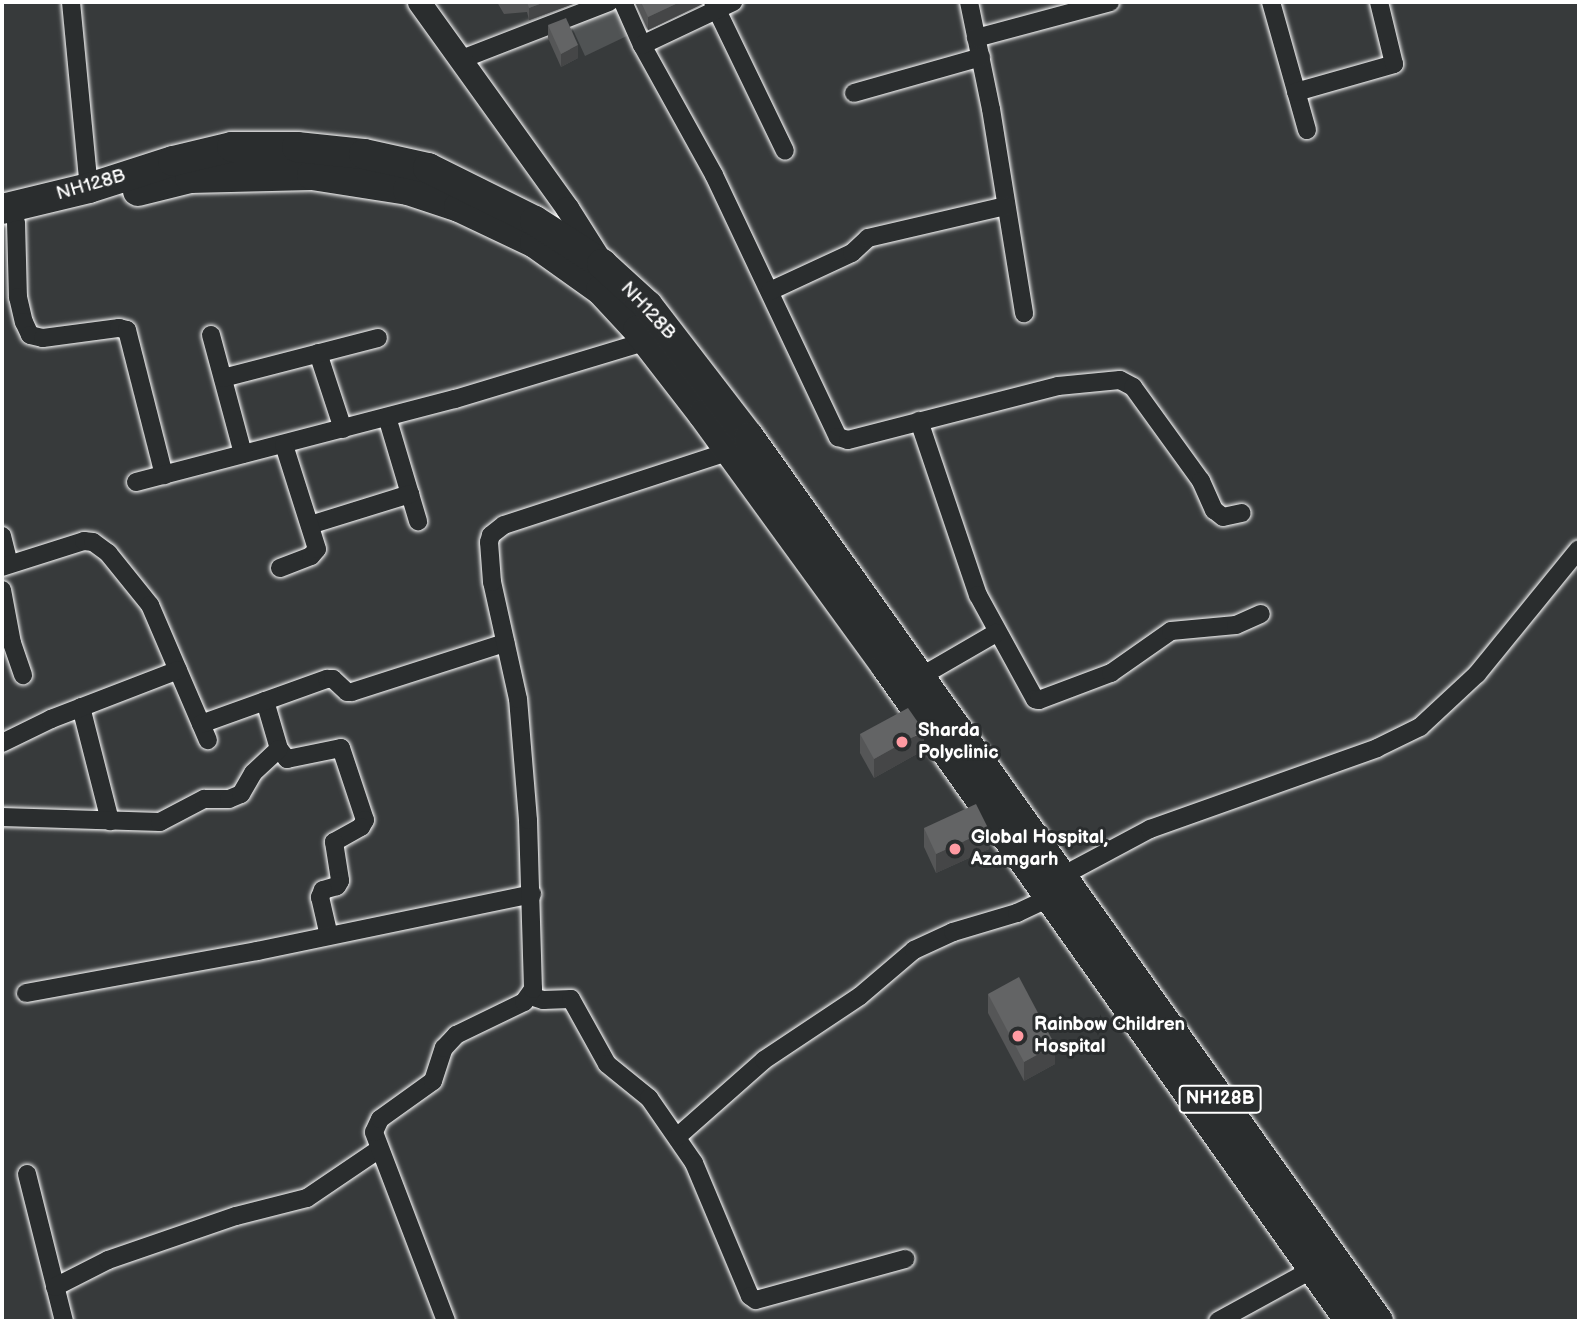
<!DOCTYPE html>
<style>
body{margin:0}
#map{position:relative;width:1581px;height:1323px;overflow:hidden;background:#373a3b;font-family:"Balsamiq Sans",sans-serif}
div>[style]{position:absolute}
.green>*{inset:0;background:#505354}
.roads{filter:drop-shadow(0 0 2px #fff) drop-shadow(0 0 2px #fff)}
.minor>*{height:18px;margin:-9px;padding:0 9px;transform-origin:9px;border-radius:9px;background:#2a2d2e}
.tertiary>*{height:23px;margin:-11.5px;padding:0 11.5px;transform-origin:11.5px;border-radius:11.5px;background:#2a2d2e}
.trunk>*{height:30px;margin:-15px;padding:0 15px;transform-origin:15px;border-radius:15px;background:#2a2d2e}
.wall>*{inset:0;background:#555657}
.shaded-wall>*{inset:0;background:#454647}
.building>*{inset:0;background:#636465}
.dots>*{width:19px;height:19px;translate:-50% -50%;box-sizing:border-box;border:4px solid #2a2d2e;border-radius:50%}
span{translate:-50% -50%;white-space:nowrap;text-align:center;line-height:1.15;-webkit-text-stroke:6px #2a2d2e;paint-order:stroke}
.shield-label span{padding:2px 5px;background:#2a2d2e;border:2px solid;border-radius:5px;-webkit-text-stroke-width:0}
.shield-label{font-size:18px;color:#fff;font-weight:700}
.street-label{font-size:19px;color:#fff}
.poi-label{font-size:19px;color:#fff;font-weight:700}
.left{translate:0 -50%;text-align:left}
.frame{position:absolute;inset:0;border:4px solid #fff;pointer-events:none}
</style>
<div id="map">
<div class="green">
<i style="clip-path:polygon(617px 3px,631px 34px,585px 56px,569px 21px)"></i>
</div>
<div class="roads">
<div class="minor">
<i style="left:71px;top:2px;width:187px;rotate:84.5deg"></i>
<i style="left:623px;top:2px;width:47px;rotate:66.2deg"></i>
<i style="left:642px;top:45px;width:149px;rotate:61deg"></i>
<i style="left:714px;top:175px;width:290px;rotate:64.7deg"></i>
<i style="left:838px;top:437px;width:10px;rotate:17deg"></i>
<i style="left:848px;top:440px;width:217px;rotate:-14.4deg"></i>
<i style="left:1058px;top:386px;width:62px;rotate:-5.5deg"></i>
<i style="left:1120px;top:380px;width:15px;rotate:28deg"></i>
<i style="left:1133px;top:387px;width:116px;rotate:54.1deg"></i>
<i style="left:1201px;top:481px;width:32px;rotate:66deg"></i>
<i style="left:1214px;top:510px;width:11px;rotate:38deg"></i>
<i style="left:1223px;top:517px;width:19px;rotate:-12deg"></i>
<i style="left:713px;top:2px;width:165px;rotate:64.2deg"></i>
<i style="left:969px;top:2px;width:109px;rotate:78.4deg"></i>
<i style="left:991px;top:109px;width:207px;rotate:80.8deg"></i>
<i style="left:1271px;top:2px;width:133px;rotate:74.3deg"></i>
<i style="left:976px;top:38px;width:139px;rotate:-15deg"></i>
<i style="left:642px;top:45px;width:101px;rotate:-25.3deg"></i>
<i style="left:462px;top:59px;width:158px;rotate:-21.2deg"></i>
<i style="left:1296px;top:92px;width:102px;rotate:-15.9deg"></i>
<i style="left:1394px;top:64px;width:64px;rotate:-103.6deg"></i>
<i style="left:854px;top:93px;width:132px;rotate:-15.8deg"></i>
<i style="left:16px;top:222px;width:75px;rotate:88.5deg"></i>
<i style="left:18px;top:297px;width:26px;rotate:77deg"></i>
<i style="left:24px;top:322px;width:14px;rotate:65deg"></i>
<i style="left:30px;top:335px;width:13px;rotate:13deg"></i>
<i style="left:43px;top:338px;width:77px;rotate:-7.5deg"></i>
<i style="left:119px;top:328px;width:8px;rotate:14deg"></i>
<i style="left:127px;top:330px;width:150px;rotate:75.7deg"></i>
<i style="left:770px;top:291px;width:90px;rotate:-24.9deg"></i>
<i style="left:852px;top:253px;width:22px;rotate:-43deg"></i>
<i style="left:868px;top:238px;width:141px;rotate:-13.1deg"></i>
<i style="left:211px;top:335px;width:123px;rotate:74.9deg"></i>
<i style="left:318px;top:353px;width:80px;rotate:71.8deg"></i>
<i style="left:223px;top:378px;width:160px;rotate:-14.5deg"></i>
<i style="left:387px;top:417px;width:109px;rotate:73.4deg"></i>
<i style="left:919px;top:421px;width:184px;rotate:71.3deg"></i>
<i style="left:978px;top:595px;width:119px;rotate:61.3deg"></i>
<i style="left:1035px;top:699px;width:4px;rotate:14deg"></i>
<i style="left:1039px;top:700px;width:77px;rotate:-20.6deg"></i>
<i style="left:1111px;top:673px;width:73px;rotate:-35deg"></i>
<i style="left:1171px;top:631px;width:65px;rotate:-5.3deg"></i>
<i style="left:1236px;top:625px;width:27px;rotate:-24deg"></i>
<i style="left:136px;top:482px;width:330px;rotate:-14.6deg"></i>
<i style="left:455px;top:399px;width:201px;rotate:-16.8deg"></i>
<i style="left:310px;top:525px;width:105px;rotate:-17.2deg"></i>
<i style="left:2px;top:536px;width:29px;rotate:76deg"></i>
<i style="left:2px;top:567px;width:86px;rotate:-17.6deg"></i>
<i style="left:84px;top:541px;width:9px;rotate:6deg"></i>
<i style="left:93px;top:542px;width:19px;rotate:36deg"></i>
<i style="left:108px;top:553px;width:67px;rotate:51.1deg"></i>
<i style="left:150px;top:605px;width:147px;rotate:66.8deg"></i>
<i style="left:280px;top:568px;width:33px;rotate:-21deg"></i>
<i style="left:311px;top:556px;width:9px;rotate:-49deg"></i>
<i style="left:317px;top:549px;width:109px;rotate:-107.6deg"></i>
<i style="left:2px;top:590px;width:54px;rotate:79.3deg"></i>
<i style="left:12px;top:643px;width:34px;rotate:71deg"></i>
<i style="left:920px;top:677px;width:88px;rotate:-30.1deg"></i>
<i style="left:265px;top:701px;width:50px;rotate:73.7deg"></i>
<i style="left:279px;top:749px;width:13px;rotate:51deg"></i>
<i style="left:287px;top:759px;width:55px;rotate:-11.5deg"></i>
<i style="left:341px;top:748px;width:76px;rotate:71.6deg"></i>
<i style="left:365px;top:820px;width:8px;rotate:120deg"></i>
<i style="left:361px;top:827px;width:31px;rotate:151deg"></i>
<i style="left:334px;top:842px;width:39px;rotate:81deg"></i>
<i style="left:340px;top:881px;width:6px;rotate:121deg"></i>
<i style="left:337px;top:886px;width:15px;rotate:164deg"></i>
<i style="left:323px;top:890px;width:8px;rotate:113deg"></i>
<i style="left:320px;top:897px;width:39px;rotate:77deg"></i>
<i style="left:81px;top:707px;width:118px;rotate:75.7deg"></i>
<i style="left:201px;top:724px;width:134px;rotate:-19.7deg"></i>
<i style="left:327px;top:679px;width:6px"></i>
<i style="left:333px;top:679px;width:19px;rotate:43deg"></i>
<i style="left:347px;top:692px;width:5px"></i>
<i style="left:352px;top:692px;width:161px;rotate:-17.8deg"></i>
<i style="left:2px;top:743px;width:55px;rotate:-26.1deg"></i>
<i style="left:51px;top:719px;width:136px;rotate:-21.1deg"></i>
<i style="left:2px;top:817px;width:158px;rotate:1.8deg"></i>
<i style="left:160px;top:822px;width:50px;rotate:-27.6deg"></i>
<i style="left:204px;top:799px;width:25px"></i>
<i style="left:229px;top:799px;width:13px;rotate:-23deg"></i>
<i style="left:241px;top:794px;width:24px;rotate:-60deg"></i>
<i style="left:253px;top:773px;width:35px;rotate:-43deg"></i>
<i style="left:1062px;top:876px;width:100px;rotate:-28.1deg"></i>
<i style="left:1150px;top:829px;width:241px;rotate:-19.6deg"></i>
<i style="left:1377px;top:748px;width:48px;rotate:-26deg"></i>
<i style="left:1420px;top:727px;width:78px;rotate:-42.9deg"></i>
<i style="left:1477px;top:674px;width:161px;rotate:-50.8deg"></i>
<i style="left:26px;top:993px;width:235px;rotate:-10.3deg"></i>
<i style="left:257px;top:951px;width:281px;rotate:-11.7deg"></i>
<i style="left:530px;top:996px;width:14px;rotate:17deg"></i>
<i style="left:543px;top:1000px;width:28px;rotate:-2deg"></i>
<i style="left:571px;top:999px;width:74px;rotate:61deg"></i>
<i style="left:607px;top:1064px;width:54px;rotate:39deg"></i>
<i style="left:649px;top:1098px;width:79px;rotate:55.3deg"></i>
<i style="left:694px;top:1163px;width:144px;rotate:67.2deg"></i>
<i style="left:750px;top:1296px;width:7px;rotate:34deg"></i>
<i style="left:756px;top:1300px;width:155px;rotate:-15.4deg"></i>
<i style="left:677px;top:1137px;width:116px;rotate:-41.5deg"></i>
<i style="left:764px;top:1060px;width:115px;rotate:-33.7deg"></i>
<i style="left:860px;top:996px;width:71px;rotate:-40.4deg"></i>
<i style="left:914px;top:950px;width:43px;rotate:-24.8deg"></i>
<i style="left:953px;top:932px;width:67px;rotate:-16.5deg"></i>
<i style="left:1017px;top:913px;width:35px;rotate:-25deg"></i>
<i style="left:27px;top:1174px;width:152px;rotate:75.9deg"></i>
<i style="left:55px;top:1287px;width:59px;rotate:-27deg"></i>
<i style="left:108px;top:1260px;width:135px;rotate:-19deg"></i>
<i style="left:236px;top:1216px;width:73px;rotate:-14.2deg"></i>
<i style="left:307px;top:1198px;width:86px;rotate:-34.1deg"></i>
<i style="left:446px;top:1321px;width:202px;rotate:-110.9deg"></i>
<i style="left:374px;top:1132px;width:14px;rotate:-65deg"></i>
<i style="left:380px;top:1119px;width:65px;rotate:-35.6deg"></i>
<i style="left:433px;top:1081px;width:35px;rotate:-72deg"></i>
<i style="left:444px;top:1048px;width:18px;rotate:-47deg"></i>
<i style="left:456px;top:1035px;width:76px;rotate:-25.9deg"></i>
<i style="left:524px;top:1002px;width:16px;rotate:-55deg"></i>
<i style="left:533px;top:989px;width:169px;rotate:-91.7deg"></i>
<i style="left:528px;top:820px;width:121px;rotate:-94.7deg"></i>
<i style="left:518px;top:699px;width:120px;rotate:-102.5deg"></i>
<i style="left:492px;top:582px;width:40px;rotate:-94.3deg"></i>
<i style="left:489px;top:542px;width:7px;rotate:-74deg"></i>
<i style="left:491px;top:535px;width:16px;rotate:-38deg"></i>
<i style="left:504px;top:525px;width:238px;rotate:-18.1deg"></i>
<i style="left:1218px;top:1321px;width:108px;rotate:-28.7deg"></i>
</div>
<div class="tertiary">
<i style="left:419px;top:2px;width:254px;rotate:54.3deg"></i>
<i style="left:567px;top:208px;width:62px;rotate:57.6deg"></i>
</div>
<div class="trunk">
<i style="left:138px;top:191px;width:54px;rotate:-14deg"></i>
<i style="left:190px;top:178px;width:122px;rotate:-1.4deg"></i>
<i style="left:312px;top:175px;width:97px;rotate:8.9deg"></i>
<i style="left:408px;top:190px;width:54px;rotate:18.4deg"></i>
<i style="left:459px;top:207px;width:84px;rotate:25.3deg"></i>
<i style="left:535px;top:243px;width:81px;rotate:35.5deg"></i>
<i style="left:601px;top:290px;width:54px;rotate:47.2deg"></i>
<i style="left:638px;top:330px;width:106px;rotate:52.3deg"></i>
<i style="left:703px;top:414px;width:311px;rotate:54deg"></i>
<i style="left:886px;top:666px;width:803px;rotate:54.69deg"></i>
<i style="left:2px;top:209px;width:89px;rotate:-13.6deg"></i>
<i style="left:89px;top:188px;width:88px;rotate:-17.8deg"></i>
<i style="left:173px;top:161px;width:61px;rotate:-13.3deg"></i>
<i style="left:232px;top:147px;width:65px"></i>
<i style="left:297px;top:147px;width:67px;rotate:6deg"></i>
<i style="left:364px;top:154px;width:66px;rotate:12.3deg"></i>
<i style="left:428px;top:168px;width:119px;rotate:26.4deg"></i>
<i style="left:535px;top:221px;width:80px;rotate:32.7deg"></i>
<i style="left:602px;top:264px;width:62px;rotate:42.4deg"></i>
<i style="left:648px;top:306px;width:165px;rotate:52.4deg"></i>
<i style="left:749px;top:437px;width:1085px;rotate:54.57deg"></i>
</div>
</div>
<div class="wall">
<i style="clip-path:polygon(497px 2px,578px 2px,529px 20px,527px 12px,504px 14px)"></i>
<i style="clip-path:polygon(635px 2px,703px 2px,702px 4px,648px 30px)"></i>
<i style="clip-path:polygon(548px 25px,578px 58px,561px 67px,548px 38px)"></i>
<i style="clip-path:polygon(860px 734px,924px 750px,874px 778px,860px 753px)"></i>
<i style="clip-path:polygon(924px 828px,989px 849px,936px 873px,924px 847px)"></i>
<i style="clip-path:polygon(988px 994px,1055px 1064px,1024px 1081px,988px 1013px)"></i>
</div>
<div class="shaded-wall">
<i style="clip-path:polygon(545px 2px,578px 2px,529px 20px,529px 8px)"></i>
<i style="clip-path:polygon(680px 2px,703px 2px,702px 4px,648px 30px,648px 17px)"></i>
<i style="clip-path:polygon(578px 45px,578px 58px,561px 67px,561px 54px)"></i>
<i style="clip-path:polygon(924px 731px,924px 750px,874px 778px,874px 759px)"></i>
<i style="clip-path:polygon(989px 830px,989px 849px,936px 873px,936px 854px)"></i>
<i style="clip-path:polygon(1055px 1045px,1055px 1064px,1024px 1081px,1024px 1062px)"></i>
</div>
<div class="building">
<i style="clip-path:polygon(527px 2px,545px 2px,529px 8px)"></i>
<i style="clip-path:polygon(641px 2px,680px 2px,648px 17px)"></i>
<i style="clip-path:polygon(566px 18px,578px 45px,561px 54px,548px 25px)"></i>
<i style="clip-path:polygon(908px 708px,924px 731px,874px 759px,860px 734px)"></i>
<i style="clip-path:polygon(976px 804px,989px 830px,936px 854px,924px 828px)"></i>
<i style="clip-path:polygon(1019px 977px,1055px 1045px,1024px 1062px,988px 994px)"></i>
</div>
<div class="dots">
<i style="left:902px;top:742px;background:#ff9aa2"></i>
<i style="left:955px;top:849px;background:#ff9aa2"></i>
<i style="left:1018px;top:1036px;background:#ff9aa2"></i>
</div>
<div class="shield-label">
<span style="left:1220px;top:1099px">NH128B</span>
</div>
<div class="street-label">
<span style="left:91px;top:185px;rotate:-16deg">NH128B</span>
<span style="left:648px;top:311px;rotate:47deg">NH128B</span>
</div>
<div class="poi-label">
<span class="left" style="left:918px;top:742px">Sharda<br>Polyclinic</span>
<span class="left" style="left:971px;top:849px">Global Hospital,<br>Azamgarh</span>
<span class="left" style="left:1034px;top:1036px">Rainbow Children<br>Hospital</span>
</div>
<div class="frame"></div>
</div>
